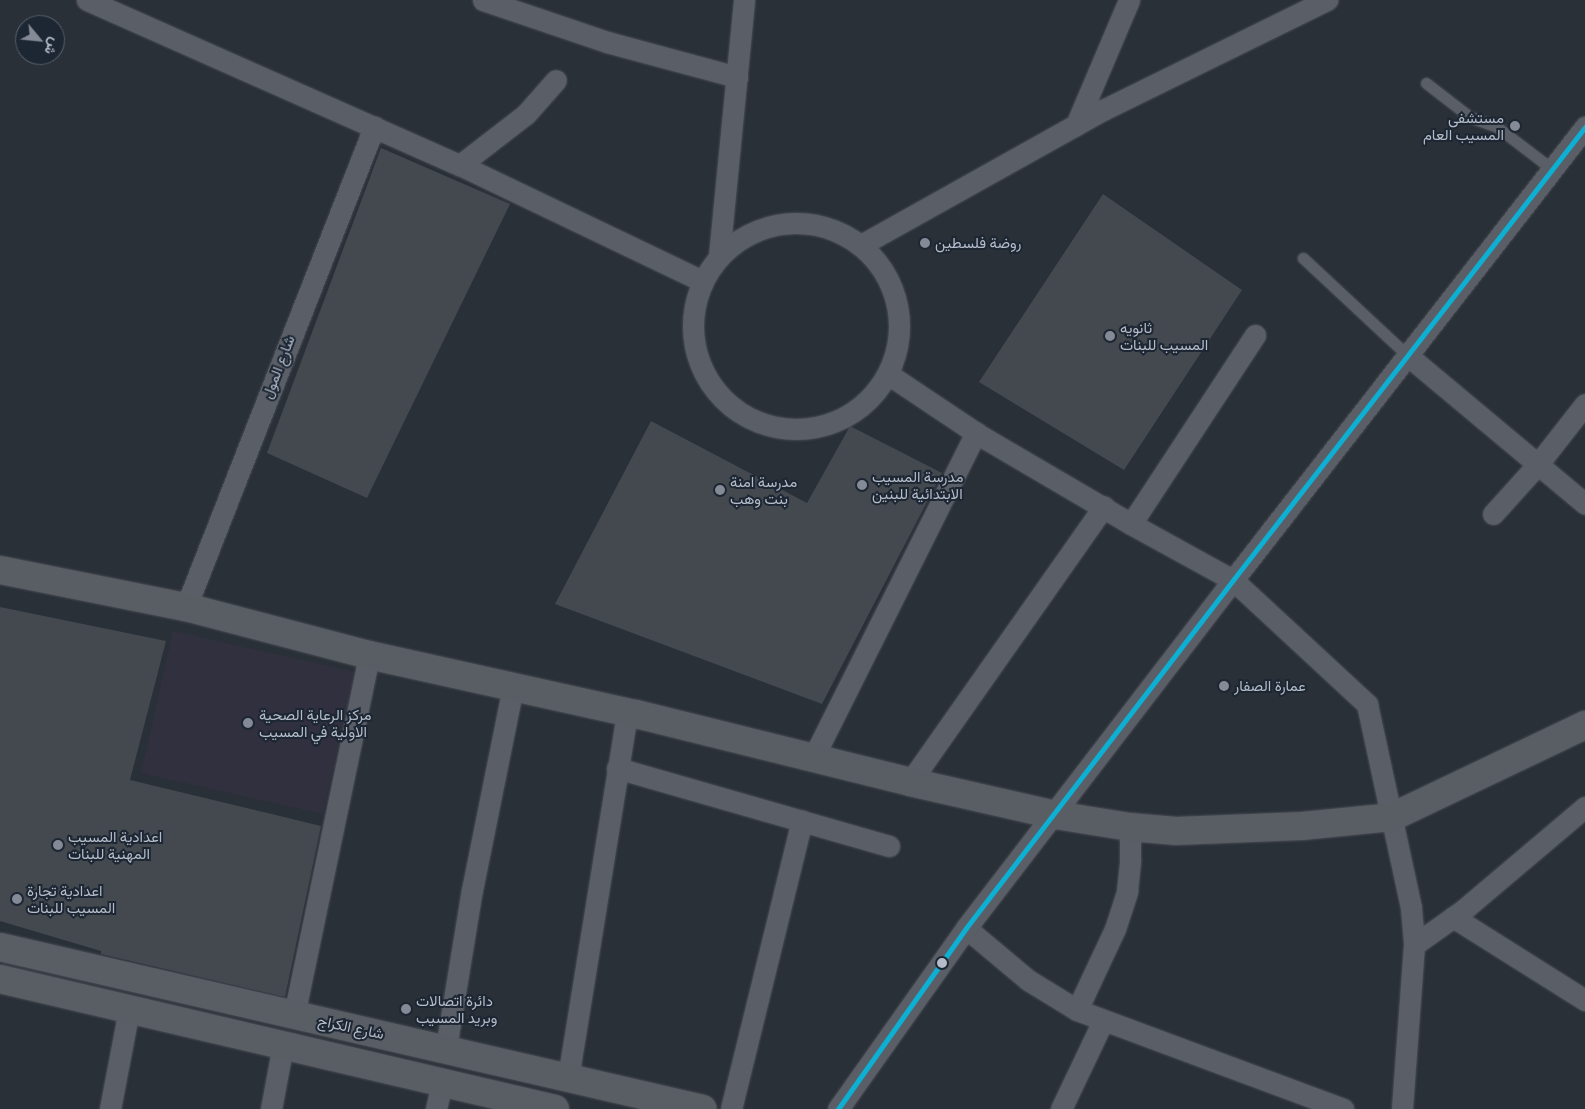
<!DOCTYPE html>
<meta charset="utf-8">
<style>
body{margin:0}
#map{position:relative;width:1585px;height:1109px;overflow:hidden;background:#2a3038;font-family:"Archivo Narrow",Vazirmatn,sans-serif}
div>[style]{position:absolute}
.medical>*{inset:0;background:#31303e}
.building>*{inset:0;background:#444950}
.roads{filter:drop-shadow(0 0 1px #484c53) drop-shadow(0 0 1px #484c53)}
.lane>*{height:11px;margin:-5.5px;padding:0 5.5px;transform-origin:5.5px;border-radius:5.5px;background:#5a5e66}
.street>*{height:21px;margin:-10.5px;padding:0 10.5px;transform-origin:10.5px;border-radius:10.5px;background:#5a5e66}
.street>.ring{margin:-10.5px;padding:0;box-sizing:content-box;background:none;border:21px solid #5a5e66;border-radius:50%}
.secondary>*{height:28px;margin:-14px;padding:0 14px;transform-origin:14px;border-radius:14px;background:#595d64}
.bus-1>*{height:5px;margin:-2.5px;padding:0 2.5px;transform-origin:2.5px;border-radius:2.5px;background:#0dafd3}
.dots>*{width:14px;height:14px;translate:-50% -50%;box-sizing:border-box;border:2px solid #1d2633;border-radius:50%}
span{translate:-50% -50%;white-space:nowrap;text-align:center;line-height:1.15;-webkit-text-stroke:4px #1d2633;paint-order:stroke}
.poi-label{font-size:15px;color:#b4bcc9}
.right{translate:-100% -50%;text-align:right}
.left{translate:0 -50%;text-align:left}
.street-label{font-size:15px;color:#b4bcc9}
.north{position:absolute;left:15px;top:15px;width:50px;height:50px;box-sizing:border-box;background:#1d2633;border:1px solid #59626f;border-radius:50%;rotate:118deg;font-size:14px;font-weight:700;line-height:20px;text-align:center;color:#b4bcc9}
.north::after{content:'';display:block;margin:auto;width:18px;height:22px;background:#848b96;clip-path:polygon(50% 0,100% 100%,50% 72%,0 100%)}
</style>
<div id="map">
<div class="medical">
<i style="clip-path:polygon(173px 631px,355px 672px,323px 814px,141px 773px)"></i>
</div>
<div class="building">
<i style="clip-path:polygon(381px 148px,510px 204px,367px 498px,267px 453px)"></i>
<i style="clip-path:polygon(1103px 194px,1242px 290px,1124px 470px,979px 382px)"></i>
<i style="clip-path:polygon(651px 421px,807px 503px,850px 426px,942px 473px,822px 704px,555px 604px)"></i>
<i style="clip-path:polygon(0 607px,166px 641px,130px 780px,321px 826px,285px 997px,101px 954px,101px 951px,0 921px)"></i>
</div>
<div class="roads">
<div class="lane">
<i style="left:1426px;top:83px;width:56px;rotate:37.7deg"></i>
<i style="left:1470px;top:117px;width:29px;rotate:20deg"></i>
<i style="left:1497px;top:127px;width:69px;rotate:37.4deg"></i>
<i style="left:1303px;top:258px;width:142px;rotate:43deg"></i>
</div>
<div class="street">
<i style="left:87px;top:0;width:408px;rotate:23.9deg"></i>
<i style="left:460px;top:165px;width:268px;rotate:25.6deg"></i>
<i style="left:483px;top:0;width:131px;rotate:18.7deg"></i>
<i style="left:607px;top:42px;width:135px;rotate:15.1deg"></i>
<i style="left:1076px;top:125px;width:136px;rotate:-67deg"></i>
<i style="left:460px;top:165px;width:83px;rotate:-37.7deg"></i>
<i style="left:526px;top:114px;width:45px;rotate:-48.6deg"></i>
<i class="ring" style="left:693px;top:223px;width:185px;height:185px"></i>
<i style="left:861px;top:245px;width:277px;rotate:-29.2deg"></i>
<i style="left:1103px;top:110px;width:250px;rotate:-26.2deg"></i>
<i style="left:719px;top:256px;width:257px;rotate:-84.4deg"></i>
<i style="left:1407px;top:355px;width:232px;rotate:39.9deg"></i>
<i style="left:888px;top:374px;width:106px;rotate:33.8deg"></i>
<i style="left:976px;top:433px;width:180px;rotate:30.4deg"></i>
<i style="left:1131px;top:524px;width:116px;rotate:28.8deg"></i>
<i style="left:1233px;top:580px;width:183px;rotate:42.8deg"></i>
<i style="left:1367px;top:704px;width:209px;rotate:77.8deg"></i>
<i style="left:1411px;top:908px;width:37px;rotate:85deg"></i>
<i style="left:1414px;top:945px;width:164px;rotate:94.2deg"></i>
<i style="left:1493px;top:514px;width:67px;rotate:-48deg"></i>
<i style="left:1538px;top:464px;width:76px;rotate:-51.9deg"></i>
<i style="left:1131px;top:524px;width:226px;rotate:-56.7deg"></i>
<i style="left:186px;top:607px;width:516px;rotate:-68.61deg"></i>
<i style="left:813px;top:758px;width:364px;rotate:-63.4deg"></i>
<i style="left:617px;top:768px;width:283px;rotate:16deg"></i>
<i style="left:910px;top:782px;width:337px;rotate:-54.9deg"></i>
<i style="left:1453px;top:917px;width:156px;rotate:32.2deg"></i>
<i style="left:966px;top:928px;width:81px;rotate:40deg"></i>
<i style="left:1028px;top:980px;width:57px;rotate:31.5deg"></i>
<i style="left:1077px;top:1010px;width:284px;rotate:20.4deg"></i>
<i style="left:1414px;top:945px;width:59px;rotate:-35.3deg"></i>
<i style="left:1462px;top:911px;width:161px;rotate:-40.2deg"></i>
<i style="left:1077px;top:1010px;width:89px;rotate:-64.9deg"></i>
<i style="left:1115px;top:929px;width:40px;rotate:-72deg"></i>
<i style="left:1127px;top:891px;width:31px;rotate:-84deg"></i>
<i style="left:1130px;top:860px;width:33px;rotate:-90deg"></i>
<i style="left:294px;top:1015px;width:368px;rotate:-78.2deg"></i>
<i style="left:446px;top:1048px;width:160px;rotate:-80.7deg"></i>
<i style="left:472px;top:890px;width:208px;rotate:-78.6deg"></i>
<i style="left:568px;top:1078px;width:371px;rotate:-80.8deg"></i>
<i style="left:110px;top:1109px;width:102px;rotate:-79.2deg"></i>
<i style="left:271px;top:1109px;width:65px;rotate:-79.4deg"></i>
<i style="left:436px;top:1109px;width:28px;rotate:-77deg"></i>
<i style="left:731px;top:1109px;width:297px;rotate:-76.2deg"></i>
<i style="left:838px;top:1109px;width:222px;rotate:-54.7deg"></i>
<i style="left:966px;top:928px;width:439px;rotate:-52.5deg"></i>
<i style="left:1233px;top:580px;width:574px;rotate:-52.15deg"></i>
<i style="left:1061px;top:1109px;width:98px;rotate:-64.5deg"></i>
</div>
<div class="secondary">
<i style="left:0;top:570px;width:190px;rotate:11.3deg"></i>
<i style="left:186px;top:607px;width:189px;rotate:14.7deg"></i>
<i style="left:369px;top:655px;width:273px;rotate:12.5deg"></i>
<i style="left:636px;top:714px;width:282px;rotate:13.9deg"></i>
<i style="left:910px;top:782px;width:149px;rotate:12.8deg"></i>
<i style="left:1055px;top:815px;width:76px;rotate:9.1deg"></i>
<i style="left:1130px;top:827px;width:46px;rotate:5deg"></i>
<i style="left:1176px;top:831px;width:126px;rotate:-2.3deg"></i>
<i style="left:1302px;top:826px;width:90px;rotate:-5.7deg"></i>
<i style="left:1392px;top:817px;width:214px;rotate:-25.5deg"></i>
<i style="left:0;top:947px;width:721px;rotate:12.98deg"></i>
<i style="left:0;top:979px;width:570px;rotate:13.18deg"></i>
</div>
</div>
<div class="bus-1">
<i style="left:838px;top:1109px;width:222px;rotate:-54.7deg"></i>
<i style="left:966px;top:928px;width:439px;rotate:-52.5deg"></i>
<i style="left:1233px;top:580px;width:574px;rotate:-52.15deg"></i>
</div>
<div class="dots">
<i style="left:1515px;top:126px;background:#848b96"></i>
<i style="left:925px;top:243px;background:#848b96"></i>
<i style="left:1110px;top:336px;background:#848b96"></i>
<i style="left:862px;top:485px;background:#848b96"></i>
<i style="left:720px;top:490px;background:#848b96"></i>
<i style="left:1224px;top:686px;background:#848b96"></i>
<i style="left:248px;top:723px;background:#848b96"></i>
<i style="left:58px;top:845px;background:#848b96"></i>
<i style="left:17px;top:899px;background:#848b96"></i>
<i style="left:942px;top:963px;background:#b4bcc9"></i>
<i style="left:406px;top:1009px;background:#848b96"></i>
</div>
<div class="poi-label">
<span class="right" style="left:1504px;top:126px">مستشفى<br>المسيب العام</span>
<span class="left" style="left:935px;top:243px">روضة فلسطين</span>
<span class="left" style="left:1120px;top:336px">ثانويه<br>المسيب للبنات</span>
<span class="left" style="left:872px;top:485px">مدرسة المسيب<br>الابتدائية للبنين</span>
<span class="left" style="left:730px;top:490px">مدرسة امنة<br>بنت وهب</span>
<span class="left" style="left:1234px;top:686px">عمارة الصفار</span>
<span class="left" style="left:259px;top:723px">مركز الرعاية الصحية<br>الاولية في المسيب</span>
<span class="left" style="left:68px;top:845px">اعدادية المسيب<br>المهنية للبنات</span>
<span class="left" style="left:27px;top:899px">اعدادية تجارة<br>المسيب للبنات</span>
<span class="left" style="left:416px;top:1009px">دائرة اتصالات<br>وبريد المسيب</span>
</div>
<div class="street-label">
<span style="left:278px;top:367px;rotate:-69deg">شارع المول</span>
<span style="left:351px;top:1027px;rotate:12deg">شارع الكراج</span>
</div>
<div class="north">ش</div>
</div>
